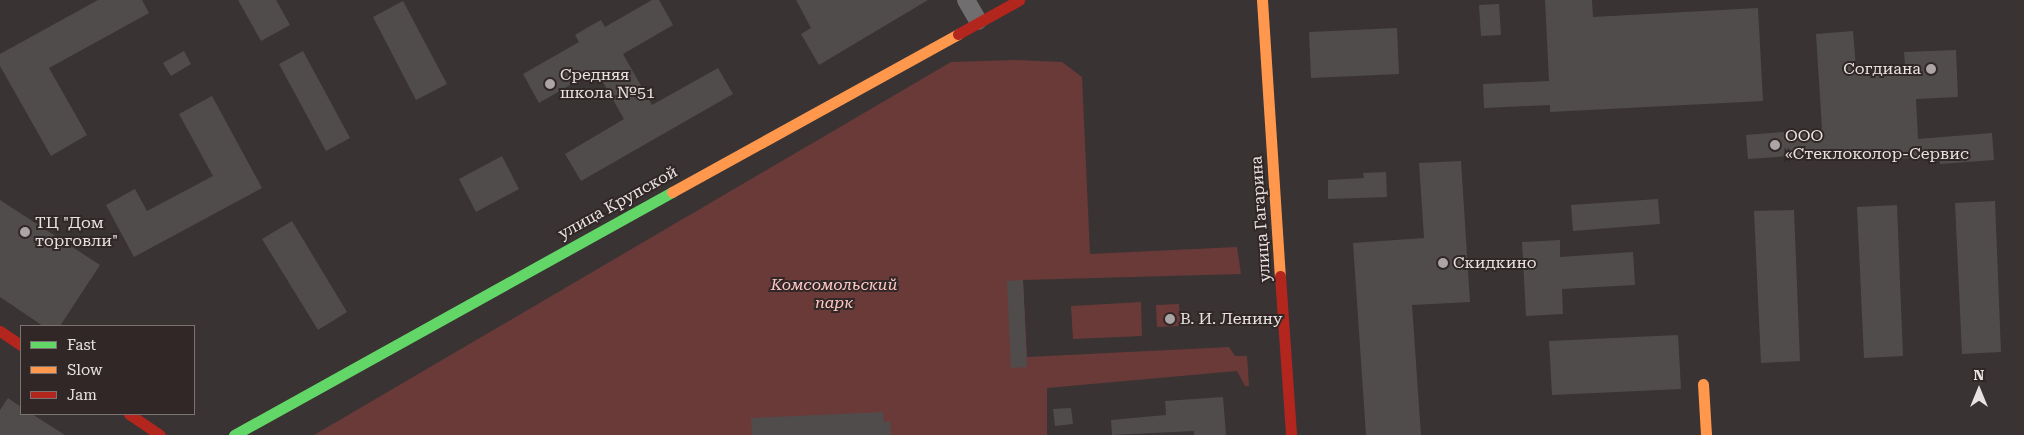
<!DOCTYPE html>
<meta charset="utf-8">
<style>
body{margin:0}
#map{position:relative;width:2024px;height:435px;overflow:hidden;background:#393333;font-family:"Roboto Serif",serif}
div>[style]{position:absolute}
.green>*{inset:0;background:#6a3a38}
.building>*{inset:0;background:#514c4c}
.street>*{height:18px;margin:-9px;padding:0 9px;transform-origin:9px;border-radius:9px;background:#706e6e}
.fast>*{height:11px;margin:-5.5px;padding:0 5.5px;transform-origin:5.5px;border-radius:5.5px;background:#63d668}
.slow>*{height:11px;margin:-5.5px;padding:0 5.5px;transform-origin:5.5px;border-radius:5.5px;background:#ff974d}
.jam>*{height:11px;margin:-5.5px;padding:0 5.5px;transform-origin:5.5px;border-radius:5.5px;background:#b3261e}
.dots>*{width:14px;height:14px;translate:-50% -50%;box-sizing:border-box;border:2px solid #312727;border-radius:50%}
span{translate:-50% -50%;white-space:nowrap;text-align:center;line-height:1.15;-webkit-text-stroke:4px #312727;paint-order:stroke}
.poi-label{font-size:16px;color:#e9e2e2}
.right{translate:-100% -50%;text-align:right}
.left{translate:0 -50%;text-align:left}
.street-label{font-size:16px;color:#e9e2e2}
.park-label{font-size:16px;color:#ffc8c5;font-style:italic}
.legend{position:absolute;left:20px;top:325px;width:175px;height:90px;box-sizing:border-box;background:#312727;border:1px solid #7b7272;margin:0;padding:6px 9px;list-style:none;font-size:15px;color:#e9e2e2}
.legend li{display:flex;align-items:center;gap:10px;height:25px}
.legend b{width:25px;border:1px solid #7b7272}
.north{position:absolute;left:1954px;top:365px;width:50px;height:50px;-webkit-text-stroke:4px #312727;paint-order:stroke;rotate:0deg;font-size:14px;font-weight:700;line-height:20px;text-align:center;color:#e9e2e2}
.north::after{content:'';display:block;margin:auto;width:18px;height:22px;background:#e9e2e2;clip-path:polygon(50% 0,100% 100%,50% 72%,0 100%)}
</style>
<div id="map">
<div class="green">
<i style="clip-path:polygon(1014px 60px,1062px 62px,1082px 77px,1090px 254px,1237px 247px,1241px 274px,1023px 280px,1027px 357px,1229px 347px,1235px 356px,1247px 356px,1249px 386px,1245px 386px,1237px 371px,1047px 388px,1047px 435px,314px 435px,951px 62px)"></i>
<i style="clip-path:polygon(1141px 302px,1142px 336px,1073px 339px,1071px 306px)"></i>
<i style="clip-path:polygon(1179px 304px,1180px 326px,1157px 327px,1156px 305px)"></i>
</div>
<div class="building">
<i style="clip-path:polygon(98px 0,142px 0,149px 13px,49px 68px,87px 135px,51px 156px,0 66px,0 54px)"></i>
<i style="clip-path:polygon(238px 0,276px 0,290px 25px,261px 41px)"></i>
<i style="clip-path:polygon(652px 0,659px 0,673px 25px,623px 54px,652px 105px,718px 68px,733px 94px,581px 181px,565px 154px,624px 119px,596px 70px,539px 103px,523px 74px,579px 42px,575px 35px,590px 26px,601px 20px,605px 27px)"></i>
<i style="clip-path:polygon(796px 0,928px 0,819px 65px,801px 34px,811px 28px)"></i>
<i style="clip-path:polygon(1545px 0,1592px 0,1593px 17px,1758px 8px,1763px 101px,1550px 112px,1550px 105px,1484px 108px,1483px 84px,1549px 81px)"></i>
<i style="clip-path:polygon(403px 1px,447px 84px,416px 100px,373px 17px)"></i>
<i style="clip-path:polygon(1499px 4px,1501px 35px,1481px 36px,1479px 5px)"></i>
<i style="clip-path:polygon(1397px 28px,1399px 74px,1311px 78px,1309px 32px)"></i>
<i style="clip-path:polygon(1853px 31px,1856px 68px,1905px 65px,1904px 52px,1956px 50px,1958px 97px,1916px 99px,1918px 139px,1992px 133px,1994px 160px,1940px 164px,1939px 156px,1883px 160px,1883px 149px,1748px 159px,1746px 135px,1822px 129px,1816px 34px)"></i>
<i style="clip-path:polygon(184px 51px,191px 64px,171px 76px,163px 63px)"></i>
<i style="clip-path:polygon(303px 51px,350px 138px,326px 151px,279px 64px)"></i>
<i style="clip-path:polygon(212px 96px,262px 188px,134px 257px,106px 205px,135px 189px,147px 211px,213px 176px,179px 114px)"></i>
<i style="clip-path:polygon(502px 156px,519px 189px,476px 212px,459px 179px)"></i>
<i style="clip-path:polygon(1461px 161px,1470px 302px,1412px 305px,1421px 435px,1366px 435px,1353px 243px,1424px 238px,1419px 163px)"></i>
<i style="clip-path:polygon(1386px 172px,1387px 197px,1328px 199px,1328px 180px,1364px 178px,1363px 173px)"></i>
<i style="clip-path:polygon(1658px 199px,1660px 224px,1573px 231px,1571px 205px)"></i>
<i style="clip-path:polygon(0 200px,100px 265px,60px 326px,43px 326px,0 297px)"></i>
<i style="clip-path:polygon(1995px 201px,2001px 352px,1962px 354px,1955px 203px)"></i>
<i style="clip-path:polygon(1897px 205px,1903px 356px,1864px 358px,1857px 207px)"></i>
<i style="clip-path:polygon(1794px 210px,1800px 361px,1761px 363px,1754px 211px)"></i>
<i style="clip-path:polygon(292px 221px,347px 312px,318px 330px,262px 239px)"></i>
<i style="clip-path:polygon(1560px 240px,1560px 257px,1633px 252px,1635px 285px,1562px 289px,1563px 314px,1526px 316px,1522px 242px)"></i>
<i style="clip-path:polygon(1023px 280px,1027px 367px,1011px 368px,1007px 281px)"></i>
<i style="clip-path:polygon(1678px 335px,1681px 389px,1552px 395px,1549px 341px)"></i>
<i style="clip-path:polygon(1223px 397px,1226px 435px,1194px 435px,1194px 431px,1112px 435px,1111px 420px,1166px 415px,1165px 401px)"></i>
<i style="clip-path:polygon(8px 398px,21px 407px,21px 414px,32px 414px,65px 435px,0 435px,0 410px)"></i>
<i style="clip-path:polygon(1071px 408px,1073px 424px,1055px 426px,1053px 409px)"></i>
<i style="clip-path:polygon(883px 412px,884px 422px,890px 421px,891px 435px,752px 435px,751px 418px)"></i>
</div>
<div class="street">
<i style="left:966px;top:0;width:24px;rotate:60deg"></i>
</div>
<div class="fast">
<i style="left:234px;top:435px;width:501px;rotate:-29.02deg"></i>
</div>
<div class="slow">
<i style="left:1262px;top:0;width:277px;rotate:86.3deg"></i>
<i style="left:672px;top:192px;width:327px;rotate:-28.9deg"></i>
<i style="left:1703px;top:384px;width:51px;rotate:86.6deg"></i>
</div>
<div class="jam">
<i style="left:958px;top:34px;width:70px;rotate:-29.1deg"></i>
<i style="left:1280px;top:276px;width:159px;rotate:86deg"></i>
<i style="left:0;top:331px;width:25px;rotate:34deg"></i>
<i style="left:129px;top:414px;width:37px;rotate:34deg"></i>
</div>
<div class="dots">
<i style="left:1931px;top:69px;background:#aba5a5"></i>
<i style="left:550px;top:84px;background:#aba5a5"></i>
<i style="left:1775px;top:145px;background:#aba5a5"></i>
<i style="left:25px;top:232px;background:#aba5a5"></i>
<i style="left:1443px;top:263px;background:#aba5a5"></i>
<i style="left:1170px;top:319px;background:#aba5a5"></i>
</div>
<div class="poi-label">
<span class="right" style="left:1921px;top:69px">Согдиана</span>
<span class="left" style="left:560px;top:84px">Средняя<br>школа №51</span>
<span class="left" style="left:1785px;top:145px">ООО<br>«Стеклоколор-Сервис</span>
<span class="left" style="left:35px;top:232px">ТЦ "Дом<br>торговли"</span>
<span class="left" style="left:1453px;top:263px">Скидкино</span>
<span class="left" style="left:1180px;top:319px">В. И. Ленину</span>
</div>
<div class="street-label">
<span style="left:618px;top:203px;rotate:-29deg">улица Крупской</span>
<span style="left:1261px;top:219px;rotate:-94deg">улица Гагарина</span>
</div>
<div class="park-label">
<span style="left:834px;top:294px">Комсомольский<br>парк</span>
</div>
<ul class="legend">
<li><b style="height:6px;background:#63d668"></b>Fast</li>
<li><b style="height:6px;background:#ff974d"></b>Slow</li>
<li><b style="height:6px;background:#b3261e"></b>Jam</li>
</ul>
<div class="north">N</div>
</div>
